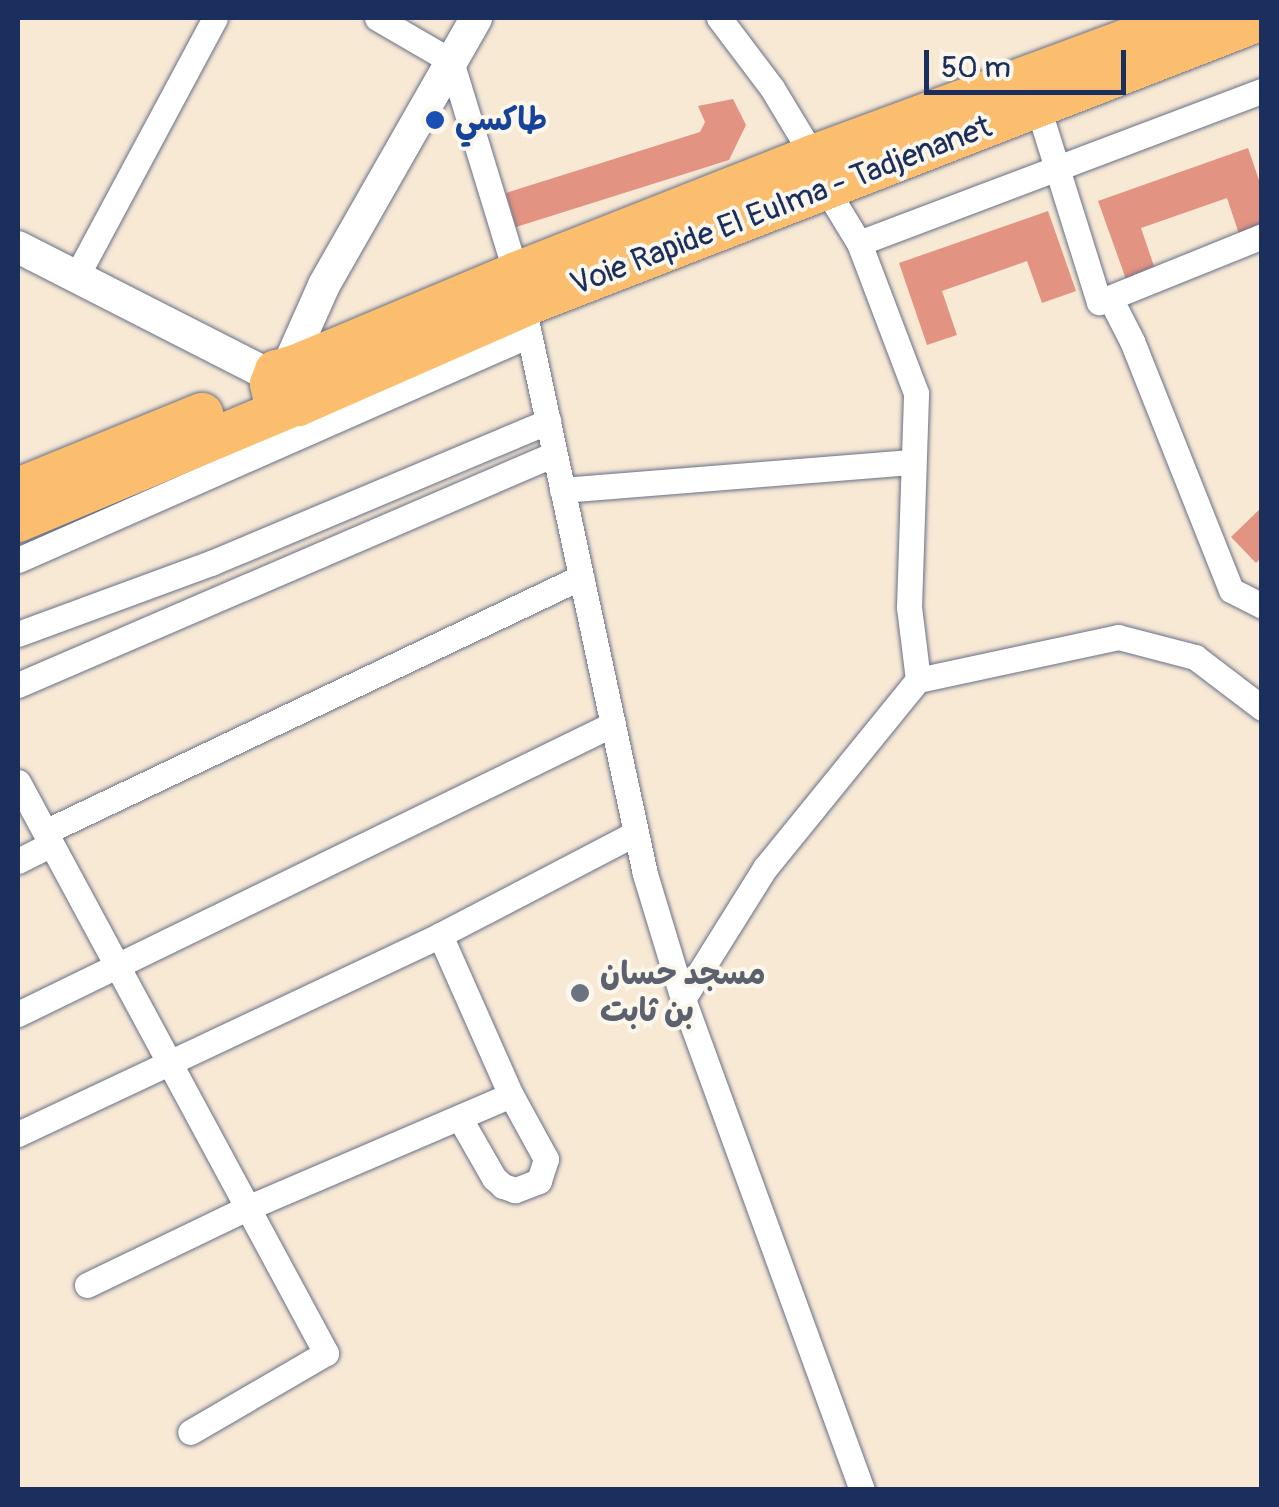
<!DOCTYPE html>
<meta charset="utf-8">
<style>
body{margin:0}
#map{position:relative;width:1279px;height:1507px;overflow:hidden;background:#f8e9d5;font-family:Pangolin,"Playpen Sans Arabic",sans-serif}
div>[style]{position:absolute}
.building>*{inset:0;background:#e29382}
.roads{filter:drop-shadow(0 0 2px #687088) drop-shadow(0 0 2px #687088)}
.minor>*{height:25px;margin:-12.5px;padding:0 12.5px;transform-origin:12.5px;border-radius:12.5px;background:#fff}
.tertiary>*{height:32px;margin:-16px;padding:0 16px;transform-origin:16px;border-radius:16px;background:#fff}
.trunk>*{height:42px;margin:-21px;padding:0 21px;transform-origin:21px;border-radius:21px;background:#fbbe6e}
.dots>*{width:28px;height:28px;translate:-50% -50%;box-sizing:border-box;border:5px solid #fbf7ec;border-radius:50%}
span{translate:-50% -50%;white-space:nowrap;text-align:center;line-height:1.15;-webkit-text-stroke:8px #fbf7ec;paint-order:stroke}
.transit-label{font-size:32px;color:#164399;font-weight:700}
.left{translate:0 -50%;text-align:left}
.street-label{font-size:32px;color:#1b2f5e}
.worship-label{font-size:32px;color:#5b616d;font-weight:700}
.frame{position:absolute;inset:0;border:20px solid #1b2f5e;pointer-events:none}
.scale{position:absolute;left:924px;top:50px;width:202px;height:45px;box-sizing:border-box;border:5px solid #1b2f5e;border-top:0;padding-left:12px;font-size:30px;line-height:35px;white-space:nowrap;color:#1b2f5e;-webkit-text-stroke:8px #fbf7ec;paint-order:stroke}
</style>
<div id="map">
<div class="building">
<i style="clip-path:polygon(733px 99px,746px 125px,729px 160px,516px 227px,506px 193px,700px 132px,705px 122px,698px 106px)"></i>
<i style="clip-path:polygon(1248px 148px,1262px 189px,1262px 233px,1241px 240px,1227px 198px,1141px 228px,1156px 272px,1127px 282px,1098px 201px)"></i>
<i style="clip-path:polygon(1048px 211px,1076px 291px,1042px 303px,1027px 261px,942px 291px,957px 335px,927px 345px,899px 263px)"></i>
<i style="clip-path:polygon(1262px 507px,1262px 557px,1256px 563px,1231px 537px)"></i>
</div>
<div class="roads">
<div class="minor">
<i style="left:377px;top:18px;width:86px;rotate:30.2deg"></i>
<i style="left:451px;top:61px;width:222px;rotate:73deg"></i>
<i style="left:516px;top:273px;width:615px;rotate:77.89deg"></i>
<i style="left:645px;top:874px;width:131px;rotate:73.1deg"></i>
<i style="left:683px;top:999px;width:523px;rotate:69.97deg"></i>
<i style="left:1035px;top:98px;width:214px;rotate:72.6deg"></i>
<i style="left:1099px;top:302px;width:176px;rotate:-22deg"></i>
<i style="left:859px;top:243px;width:431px;rotate:-20.7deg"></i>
<i style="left:75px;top:279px;width:296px;rotate:-61.8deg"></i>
<i style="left:1110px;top:298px;width:48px;rotate:62.9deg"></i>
<i style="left:1132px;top:341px;width:268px;rotate:68.3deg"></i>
<i style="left:1231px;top:590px;width:35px;rotate:27deg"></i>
<i style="left:562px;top:490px;width:350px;rotate:-4.6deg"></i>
<i style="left:18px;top:560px;width:558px;rotate:-23.76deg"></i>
<i style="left:18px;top:634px;width:206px;rotate:-20.2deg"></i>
<i style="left:211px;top:563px;width:366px;rotate:-22.8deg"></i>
<i style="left:918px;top:680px;width:205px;rotate:-12.1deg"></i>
<i style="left:1118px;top:637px;width:80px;rotate:14.6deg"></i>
<i style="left:1195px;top:657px;width:84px;rotate:37.3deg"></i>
<i style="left:18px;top:685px;width:584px;rotate:-23.31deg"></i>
<i style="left:18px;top:782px;width:649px;rotate:61.66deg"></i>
<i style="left:326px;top:1353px;width:157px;rotate:149.8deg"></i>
<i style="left:45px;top:832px;width:594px;rotate:-25.44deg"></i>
<i style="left:18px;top:861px;width:37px;rotate:-27deg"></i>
<i style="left:440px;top:935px;width:175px;rotate:66.1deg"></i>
<i style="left:511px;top:1095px;width:73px;rotate:61.3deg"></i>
<i style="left:546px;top:1159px;width:23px;rotate:108deg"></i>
<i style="left:539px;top:1181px;width:26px;rotate:159deg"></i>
<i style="left:515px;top:1190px;width:13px;rotate:-162deg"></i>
<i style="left:503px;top:1186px;width:12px;rotate:-138deg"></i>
<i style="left:494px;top:1178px;width:70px;rotate:-119.8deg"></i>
<i style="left:683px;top:999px;width:155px;rotate:-58deg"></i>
<i style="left:765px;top:868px;width:242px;rotate:-50.9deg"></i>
<i style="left:918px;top:680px;width:74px;rotate:-97deg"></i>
<i style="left:909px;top:607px;width:214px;rotate:-88.1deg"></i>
<i style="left:916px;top:393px;width:160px;rotate:-110.8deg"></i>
<i style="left:859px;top:243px;width:63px;rotate:-121.4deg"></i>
<i style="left:826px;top:189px;width:35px;rotate:-112deg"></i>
<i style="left:813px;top:156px;width:79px;rotate:-121.1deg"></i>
<i style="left:772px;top:88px;width:88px;rotate:-127.1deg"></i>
<i style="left:18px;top:1014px;width:662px;rotate:-25.98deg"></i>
<i style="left:18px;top:1134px;width:467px;rotate:-25.2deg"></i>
<i style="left:440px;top:935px;width:221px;rotate:-27.5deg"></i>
<i style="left:87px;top:1285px;width:178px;rotate:-25.7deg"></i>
<i style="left:247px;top:1208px;width:287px;rotate:-23.2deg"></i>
</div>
<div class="tertiary">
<i style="left:18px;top:247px;width:286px;rotate:27deg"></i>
<i style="left:288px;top:366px;width:89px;rotate:-66deg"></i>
<i style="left:324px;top:285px;width:307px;rotate:-60.3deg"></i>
</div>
<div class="trunk">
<i style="left:295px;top:366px;width:240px;rotate:-22.8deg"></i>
<i style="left:516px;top:273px;width:319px;rotate:-21.5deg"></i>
<i style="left:813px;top:156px;width:395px;rotate:-20.3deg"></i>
<i style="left:303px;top:402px;width:14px;rotate:-54deg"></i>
<i style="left:311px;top:391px;width:18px;rotate:-103deg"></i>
<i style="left:307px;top:373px;width:14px;rotate:-150deg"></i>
<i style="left:295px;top:366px;width:20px;rotate:165deg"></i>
<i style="left:276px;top:371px;width:14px;rotate:111deg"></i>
<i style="left:271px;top:384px;width:13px;rotate:77deg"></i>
<i style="left:274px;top:397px;width:14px;rotate:36deg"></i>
<i style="left:285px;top:405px;width:13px"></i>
<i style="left:298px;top:405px;width:246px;rotate:-23.7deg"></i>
<i style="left:523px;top:306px;width:793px;rotate:-21.22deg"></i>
<i style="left:18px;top:489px;width:199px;rotate:-22.2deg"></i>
<i style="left:18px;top:521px;width:296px;rotate:-22.8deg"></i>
</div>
</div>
<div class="dots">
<i style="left:435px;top:120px;background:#1a4fb4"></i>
<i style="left:580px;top:993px;background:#6b7280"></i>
</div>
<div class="transit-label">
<span class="left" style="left:455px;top:120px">طاكسي</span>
</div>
<div class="street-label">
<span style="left:781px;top:206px;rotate:-21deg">Voie Rapide El Eulma - Tadjenanet</span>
</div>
<div class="worship-label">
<span class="left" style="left:600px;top:993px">مسجد حسان<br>بن ثابت</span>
</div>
<div class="frame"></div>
<div class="scale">50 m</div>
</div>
